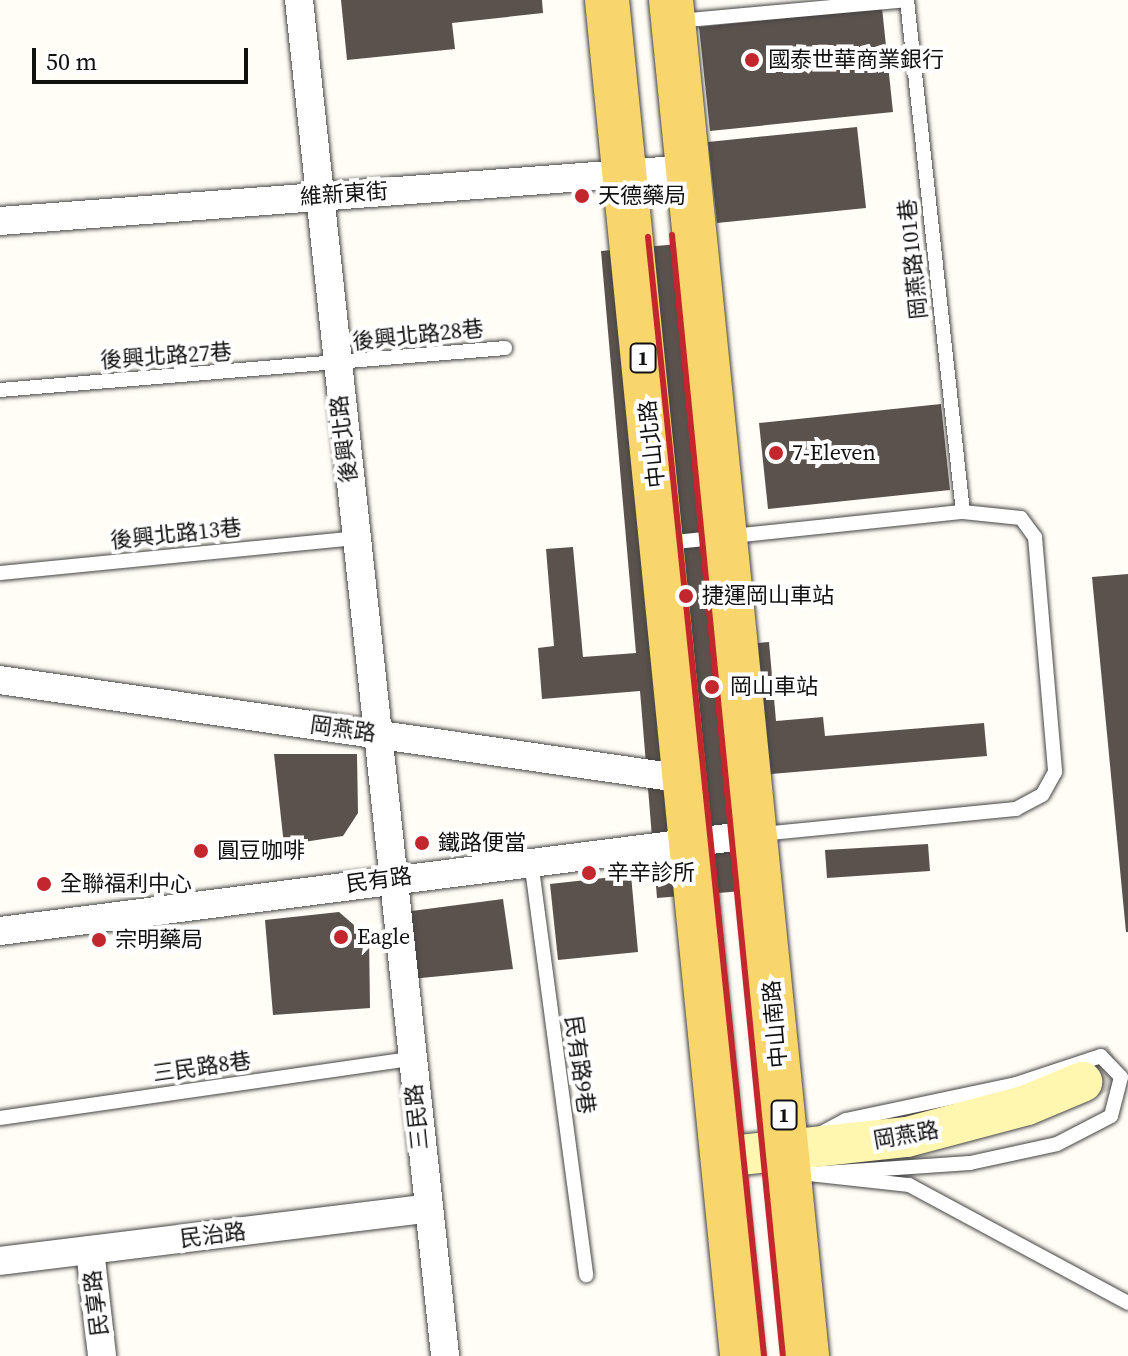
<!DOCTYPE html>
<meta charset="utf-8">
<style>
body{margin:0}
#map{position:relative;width:1128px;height:1356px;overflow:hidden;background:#fffdf5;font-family:"Source Serif 4","Noto Sans TC",serif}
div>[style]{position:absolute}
.building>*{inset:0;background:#5a524d}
.secondary-tunnel>*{height:40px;margin-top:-20px;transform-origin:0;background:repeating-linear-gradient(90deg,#dbdad3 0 40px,transparent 0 60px)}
.roads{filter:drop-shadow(0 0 2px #444) drop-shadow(0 0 2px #444)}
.lane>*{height:14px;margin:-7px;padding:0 7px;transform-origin:7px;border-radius:7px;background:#fff}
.street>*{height:28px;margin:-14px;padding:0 14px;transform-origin:14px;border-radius:14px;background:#fff}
.secondary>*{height:40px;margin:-20px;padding:0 20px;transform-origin:20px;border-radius:20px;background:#fff6b0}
.primary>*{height:44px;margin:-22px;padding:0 22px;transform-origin:22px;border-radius:22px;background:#f9d66b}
.rail>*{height:6px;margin:-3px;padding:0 3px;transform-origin:3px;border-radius:3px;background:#c4262e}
.dots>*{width:22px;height:22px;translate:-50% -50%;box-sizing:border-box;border:4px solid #fff;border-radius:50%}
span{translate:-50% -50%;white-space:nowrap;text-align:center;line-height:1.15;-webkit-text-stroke:8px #fff;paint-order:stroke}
.shield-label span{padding:2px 6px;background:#fff;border:2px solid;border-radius:6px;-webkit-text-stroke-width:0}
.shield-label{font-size:20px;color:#111;font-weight:700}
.poi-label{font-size:22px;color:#111}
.left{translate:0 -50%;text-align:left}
.street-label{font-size:22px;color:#111}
.scale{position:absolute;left:32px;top:48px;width:216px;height:36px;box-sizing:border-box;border:4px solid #111;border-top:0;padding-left:10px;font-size:24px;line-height:28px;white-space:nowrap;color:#111;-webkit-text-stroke:6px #fff;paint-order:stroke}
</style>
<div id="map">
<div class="building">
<i style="clip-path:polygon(341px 0,542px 0,543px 13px,452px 23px,455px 49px,347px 60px)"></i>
<i style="clip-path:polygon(882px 8px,893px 112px,710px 131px,699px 27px)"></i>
<i style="clip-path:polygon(857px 127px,866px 208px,717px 223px,708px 142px)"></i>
<i style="clip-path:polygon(711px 241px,746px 644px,769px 642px,776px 721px,823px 717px,825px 736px,984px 723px,987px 756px,758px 775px,768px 889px,657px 898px,640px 691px,542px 699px,538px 648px,554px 646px,546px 549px,573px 547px,583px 657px,636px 653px,601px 251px)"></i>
<i style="clip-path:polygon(941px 404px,950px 490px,768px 509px,759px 423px)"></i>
<i style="clip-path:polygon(1128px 574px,1128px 932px,1126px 932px,1092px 577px)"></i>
<i style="clip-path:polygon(274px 754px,357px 754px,358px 813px,343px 836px,284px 845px)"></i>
<i style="clip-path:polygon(928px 844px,930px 871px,827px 878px,825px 850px)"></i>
<i style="clip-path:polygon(631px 875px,638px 952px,558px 960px,550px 884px)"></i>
<i style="clip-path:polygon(503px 899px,513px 969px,411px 979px,404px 912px)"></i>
<i style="clip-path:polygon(339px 912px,369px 938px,370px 1008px,273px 1015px,265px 920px)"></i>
</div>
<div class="secondary-tunnel">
<i style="left:1082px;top:1082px;width:52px;rotate:-28.5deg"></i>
</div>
<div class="roads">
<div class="lane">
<i style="left:677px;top:21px;width:231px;rotate:-5.2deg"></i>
<i style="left:907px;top:0;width:515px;rotate:83.76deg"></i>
<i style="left:0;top:390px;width:507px;rotate:-4.75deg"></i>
<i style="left:666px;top:543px;width:299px;rotate:-6deg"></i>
<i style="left:963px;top:512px;width:58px;rotate:5.9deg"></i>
<i style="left:1021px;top:518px;width:24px;rotate:54deg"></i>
<i style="left:1035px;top:537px;width:236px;rotate:85.1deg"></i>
<i style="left:1055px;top:772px;width:26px;rotate:119deg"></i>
<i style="left:1042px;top:795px;width:30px;rotate:152deg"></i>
<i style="left:1016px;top:809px;width:258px;rotate:174.4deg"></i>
<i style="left:0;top:573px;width:358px;rotate:-5.6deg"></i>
<i style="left:531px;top:861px;width:418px;rotate:82.4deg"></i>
<i style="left:0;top:1118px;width:414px;rotate:-8.2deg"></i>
<i style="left:799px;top:1164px;width:14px;rotate:45deg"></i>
<i style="left:809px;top:1174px;width:101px;rotate:6.3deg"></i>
<i style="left:909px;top:1185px;width:249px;rotate:28.3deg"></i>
<i style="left:809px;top:1174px;width:161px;rotate:-3.9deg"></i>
<i style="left:970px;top:1163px;width:89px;rotate:-12.3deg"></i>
<i style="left:1057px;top:1144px;width:61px;rotate:-27.4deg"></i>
<i style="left:1111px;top:1116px;width:40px;rotate:-75.6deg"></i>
<i style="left:1121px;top:1077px;width:29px;rotate:-134deg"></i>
<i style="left:1101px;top:1056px;width:89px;rotate:161.8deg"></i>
<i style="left:1016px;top:1084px;width:174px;rotate:168deg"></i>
<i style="left:846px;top:1120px;width:27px;rotate:152deg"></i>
</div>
<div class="street">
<i style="left:299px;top:0;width:1364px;rotate:83.85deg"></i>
<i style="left:0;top:221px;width:690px;rotate:-4.32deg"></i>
<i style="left:0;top:680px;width:692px;rotate:8.22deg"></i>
<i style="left:0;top:931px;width:764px;rotate:-7.29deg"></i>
<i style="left:90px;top:1250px;width:107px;rotate:83.5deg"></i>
<i style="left:0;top:1261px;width:429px;rotate:-7deg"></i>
</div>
<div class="secondary">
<i style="left:722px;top:1157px;width:186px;rotate:-6.2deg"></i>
<i style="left:907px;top:1137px;width:124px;rotate:-14.9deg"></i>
<i style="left:1027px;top:1105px;width:60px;rotate:-22.7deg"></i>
</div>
<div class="primary">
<i style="left:607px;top:0;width:1363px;rotate:84.31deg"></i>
<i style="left:671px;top:0;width:1363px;rotate:84.27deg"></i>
</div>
</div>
<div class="rail">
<i style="left:672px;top:235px;width:1126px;rotate:84.35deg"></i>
<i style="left:648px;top:237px;width:1125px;rotate:84.08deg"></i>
</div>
<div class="dots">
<i style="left:752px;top:60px;background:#c4262e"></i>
<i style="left:582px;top:196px;background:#c4262e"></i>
<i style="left:776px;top:453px;background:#c4262e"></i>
<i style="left:686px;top:596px;background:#c4262e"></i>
<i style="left:712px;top:687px;background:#c4262e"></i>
<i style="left:422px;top:843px;background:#c4262e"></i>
<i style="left:201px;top:851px;background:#c4262e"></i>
<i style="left:589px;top:873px;background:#c4262e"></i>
<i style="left:44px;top:884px;background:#c4262e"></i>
<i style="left:341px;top:937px;background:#c4262e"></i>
<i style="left:99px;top:940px;background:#c4262e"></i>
</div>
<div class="shield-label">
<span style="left:643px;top:358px">1</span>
<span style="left:784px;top:1115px">1</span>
</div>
<div class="poi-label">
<span class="left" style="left:768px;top:60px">國泰世華商業銀行</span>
<span class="left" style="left:598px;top:196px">天德藥局</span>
<span class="left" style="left:792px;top:453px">7-Eleven</span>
<span class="left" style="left:702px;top:596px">捷運岡山車站</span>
<span class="left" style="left:730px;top:687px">岡山車站</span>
<span class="left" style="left:438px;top:843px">鐵路便當</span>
<span class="left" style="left:217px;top:851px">圓豆咖啡</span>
<span class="left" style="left:607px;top:873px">辛辛診所</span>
<span class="left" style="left:60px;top:884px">全聯福利中心</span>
<span class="left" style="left:357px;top:937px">Eagle</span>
<span class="left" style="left:115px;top:940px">宗明藥局</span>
</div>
<div class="street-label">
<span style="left:344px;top:194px;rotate:-4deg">維新東街</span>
<span style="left:913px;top:259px;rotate:-96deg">岡燕路101巷</span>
<span style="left:418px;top:335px;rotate:-6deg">後興北路28巷</span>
<span style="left:166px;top:356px;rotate:-4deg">後興北路27巷</span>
<span style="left:344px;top:439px;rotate:-97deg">後興北路</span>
<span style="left:652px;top:444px;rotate:-96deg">中山北路</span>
<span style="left:176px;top:534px;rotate:-6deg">後興北路13巷</span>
<span style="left:343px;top:729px;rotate:8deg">岡燕路</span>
<span style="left:379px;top:880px;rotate:-8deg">民有路</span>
<span style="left:775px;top:1024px;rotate:-95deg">中山南路</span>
<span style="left:580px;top:1065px;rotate:82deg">民有路9巷</span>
<span style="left:202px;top:1067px;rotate:-8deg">三民路8巷</span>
<span style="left:417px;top:1117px;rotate:-96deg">三民路</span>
<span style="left:906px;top:1135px;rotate:-10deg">岡燕路</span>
<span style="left:213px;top:1235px;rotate:-7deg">民治路</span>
<span style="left:96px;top:1303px;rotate:-97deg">民享路</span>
</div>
<div class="scale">50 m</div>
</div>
